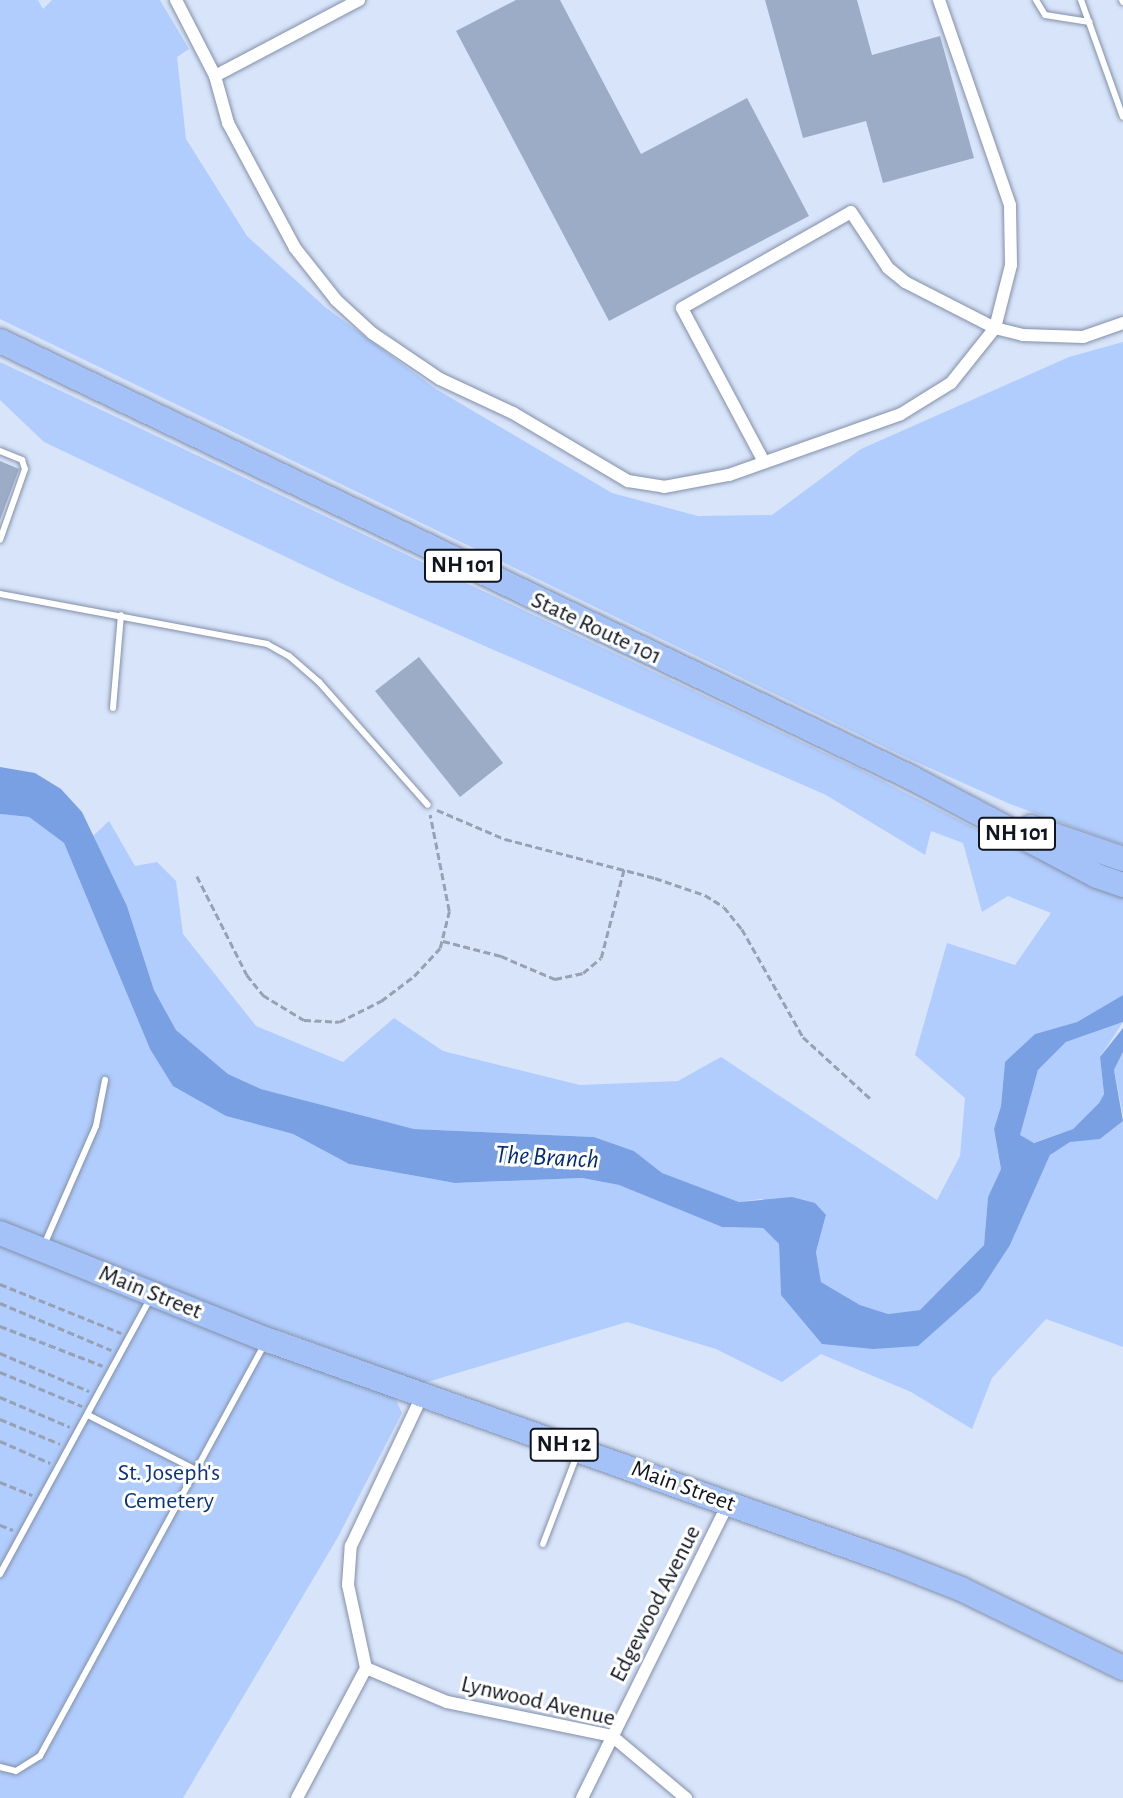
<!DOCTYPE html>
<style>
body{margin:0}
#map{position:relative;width:1123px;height:1798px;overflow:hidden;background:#d8e4fa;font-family:"Alegreya Sans",sans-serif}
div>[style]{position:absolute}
.green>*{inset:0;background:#b1cdfd}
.water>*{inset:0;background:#7aa0e4}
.building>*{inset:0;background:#9dacc6}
.path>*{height:2.5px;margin-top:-1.25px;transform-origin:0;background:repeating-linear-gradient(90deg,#97a1b3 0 7px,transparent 0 10.5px)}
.roads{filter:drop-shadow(0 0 2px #8290a9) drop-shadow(0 0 2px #8290a9)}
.lane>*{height:6px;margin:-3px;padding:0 3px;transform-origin:3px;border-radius:3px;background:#fff}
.street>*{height:12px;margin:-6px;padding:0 6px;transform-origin:6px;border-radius:6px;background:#fff}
.highway>*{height:24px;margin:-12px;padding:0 12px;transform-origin:12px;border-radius:12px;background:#a4c2f7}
span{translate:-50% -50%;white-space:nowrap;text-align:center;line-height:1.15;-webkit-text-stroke:6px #fff;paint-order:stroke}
.shield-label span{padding:2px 5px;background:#fff;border:2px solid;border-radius:5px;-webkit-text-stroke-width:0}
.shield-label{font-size:23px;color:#10151f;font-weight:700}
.street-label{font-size:24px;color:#10151f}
.park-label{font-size:24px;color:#093381}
.water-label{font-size:26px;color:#022b79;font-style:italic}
</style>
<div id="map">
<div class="green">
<i style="clip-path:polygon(0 0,38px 0,43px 9px,52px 0,160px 0,189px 49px,177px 57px,186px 139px,247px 236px,325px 307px,436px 389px,612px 493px,698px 516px,772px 515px,861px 449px,1069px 357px,1123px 342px,1123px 845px,1010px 804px,903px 756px,0 319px)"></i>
<i style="clip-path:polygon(0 362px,863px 771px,1014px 848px,1123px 891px,1123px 995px,1077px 1022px,1035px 1034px,1005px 1063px,1001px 1106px,994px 1129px,1001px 1169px,988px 1197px,984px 1245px,920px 1310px,888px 1314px,860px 1305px,821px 1282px,816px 1252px,826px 1216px,761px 1199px,739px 1202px,661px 1173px,634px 1151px,594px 1137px,414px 1129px,261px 1089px,228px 1074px,176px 1030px,154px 990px,127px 906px,93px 836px,109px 821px,135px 866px,157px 862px,176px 881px,183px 934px,256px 1026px,343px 1062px,394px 1018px,443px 1051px,580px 1085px,678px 1081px,721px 1057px,937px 1200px,960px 1156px,965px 1098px,915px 1055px,947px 943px,1015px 965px,1051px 913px,1008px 896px,982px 912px,963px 843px,931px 831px,925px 855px,826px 795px,343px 584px,44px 442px,0 400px)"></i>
<i style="clip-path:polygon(0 814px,29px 817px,64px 843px,150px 1049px,226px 1116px,293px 1134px,349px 1164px,455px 1183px,581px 1178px,619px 1185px,722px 1227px,763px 1228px,779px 1244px,781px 1295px,873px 1349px,1010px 1245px,1050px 1155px,1070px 1141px,1100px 1139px,1123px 1121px,1123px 1347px,1046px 1319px,992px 1378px,972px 1429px,911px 1392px,821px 1354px,782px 1382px,716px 1349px,627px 1322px,424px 1383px,277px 1329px,269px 1350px,394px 1396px,402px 1413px,338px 1537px,183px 1798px,0 1798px)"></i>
<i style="clip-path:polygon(1123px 1022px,1100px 1057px,1104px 1094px,1099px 1103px,1073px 1129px,1033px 1143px,1019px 1135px,1038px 1070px,1066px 1042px)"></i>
<i style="clip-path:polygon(1123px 1052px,1123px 1115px,1114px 1070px)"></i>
</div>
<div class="water">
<i style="clip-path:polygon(0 767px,35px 773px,61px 789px,82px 812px,127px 906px,154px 990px,176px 1030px,228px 1074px,261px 1089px,414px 1129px,594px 1137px,634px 1151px,662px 1173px,739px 1202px,792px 1197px,815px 1203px,826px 1215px,816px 1252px,821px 1282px,860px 1305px,888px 1314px,920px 1310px,984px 1245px,988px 1197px,1001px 1169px,994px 1129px,1001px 1106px,1005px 1062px,1035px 1034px,1077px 1022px,1123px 995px,1123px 1022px,1066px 1042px,1038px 1070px,1020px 1135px,1034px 1143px,1073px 1129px,1099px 1103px,1104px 1094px,1100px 1057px,1123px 1028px,1123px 1052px,1114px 1070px,1123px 1121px,1100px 1139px,1070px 1142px,1050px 1155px,1010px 1245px,980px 1291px,918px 1346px,873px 1349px,822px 1344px,781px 1295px,779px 1244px,763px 1228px,722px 1227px,619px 1185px,582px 1178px,455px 1183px,349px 1164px,293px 1134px,226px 1116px,173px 1086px,150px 1049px,64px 843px,29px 817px,0 814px)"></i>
</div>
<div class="building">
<i style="clip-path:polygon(516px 0,560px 0,641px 154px,747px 98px,809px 216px,609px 321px,456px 31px)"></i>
<i style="clip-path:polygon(765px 0,857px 0,872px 55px,940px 36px,974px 158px,883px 183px,866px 121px,803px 138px)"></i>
<i style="clip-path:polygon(0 461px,19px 469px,0 520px)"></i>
<i style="clip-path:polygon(419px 657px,503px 763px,460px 797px,375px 691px)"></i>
</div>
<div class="path">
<i style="left:437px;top:810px;width:74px;rotate:23.1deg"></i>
<i style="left:505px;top:839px;width:155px;rotate:14.6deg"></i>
<i style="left:655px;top:878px;width:53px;rotate:18.8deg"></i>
<i style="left:705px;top:895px;width:22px;rotate:32deg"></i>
<i style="left:724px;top:907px;width:28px;rotate:51deg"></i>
<i style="left:742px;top:929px;width:124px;rotate:60.5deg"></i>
<i style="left:803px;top:1037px;width:93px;rotate:42.4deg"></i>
<i style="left:197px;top:876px;width:111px;rotate:63.2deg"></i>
<i style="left:247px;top:975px;width:26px;rotate:51deg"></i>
<i style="left:263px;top:995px;width:48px;rotate:31.4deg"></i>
<i style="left:304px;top:1020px;width:35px;rotate:3deg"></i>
<i style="left:339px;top:1022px;width:47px;rotate:-26.6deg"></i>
<i style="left:381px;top:1001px;width:41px;rotate:-37.1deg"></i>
<i style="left:414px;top:976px;width:38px;rotate:-47deg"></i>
<i style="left:440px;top:948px;width:38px;rotate:-76deg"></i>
<i style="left:449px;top:911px;width:98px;rotate:-101.2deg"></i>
<i style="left:443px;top:941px;width:60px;rotate:14.5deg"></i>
<i style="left:501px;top:956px;width:59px;rotate:23.1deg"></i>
<i style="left:555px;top:979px;width:29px;rotate:-12deg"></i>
<i style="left:583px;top:973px;width:23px;rotate:-40deg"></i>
<i style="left:601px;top:958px;width:92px;rotate:-75.5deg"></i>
<i style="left:0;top:1284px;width:131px;rotate:22deg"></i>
<i style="left:0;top:1303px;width:121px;rotate:22.9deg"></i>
<i style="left:0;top:1326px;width:110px;rotate:21.2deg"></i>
<i style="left:0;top:1353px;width:97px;rotate:23.1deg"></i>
<i style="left:0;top:1372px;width:89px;rotate:22.5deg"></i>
<i style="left:0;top:1397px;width:76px;rotate:23.2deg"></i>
<i style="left:0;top:1419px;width:65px;rotate:22.6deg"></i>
<i style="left:0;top:1441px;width:55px;rotate:23.7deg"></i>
<i style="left:0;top:1482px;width:35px;rotate:22deg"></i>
<i style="left:0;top:1525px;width:14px;rotate:21deg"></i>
</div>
<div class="roads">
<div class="lane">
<i style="left:1036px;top:0;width:17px;rotate:59deg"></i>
<i style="left:1045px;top:15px;width:45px;rotate:9deg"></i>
<i style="left:1081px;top:0;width:124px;rotate:70.3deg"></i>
<i style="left:1122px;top:0;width:2px;rotate:63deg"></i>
<i style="left:0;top:451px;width:24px;rotate:22deg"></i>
<i style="left:22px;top:460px;width:9px;rotate:72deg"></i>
<i style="left:25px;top:469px;width:75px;rotate:109.4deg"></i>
<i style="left:0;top:594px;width:272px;rotate:10.6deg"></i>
<i style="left:267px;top:644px;width:25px;rotate:29deg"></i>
<i style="left:289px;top:656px;width:40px;rotate:41deg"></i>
<i style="left:319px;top:682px;width:164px;rotate:48.5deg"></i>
<i style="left:113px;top:708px;width:93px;rotate:-85.1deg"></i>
<i style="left:44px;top:1245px;width:130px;rotate:-66.4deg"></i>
<i style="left:96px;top:1126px;width:47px;rotate:-78.9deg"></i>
<i style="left:88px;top:1415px;width:121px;rotate:27deg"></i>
<i style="left:543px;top:1544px;width:95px;rotate:-69.1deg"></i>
<i style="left:0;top:1574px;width:313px;rotate:-61.4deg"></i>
<i style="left:0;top:1767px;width:16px;rotate:14deg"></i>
<i style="left:16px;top:1771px;width:28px;rotate:-32deg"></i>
<i style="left:40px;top:1756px;width:469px;rotate:-61.4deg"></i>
</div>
<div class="street">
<i style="left:176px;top:0;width:85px;rotate:62.8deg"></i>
<i style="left:215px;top:76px;width:49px;rotate:74.5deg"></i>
<i style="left:228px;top:123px;width:142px;rotate:61.8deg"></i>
<i style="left:295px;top:248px;width:66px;rotate:51.7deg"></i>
<i style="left:336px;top:300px;width:49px;rotate:42.5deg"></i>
<i style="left:372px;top:333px;width:82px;rotate:34.1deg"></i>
<i style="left:440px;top:379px;width:81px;rotate:25deg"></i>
<i style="left:513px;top:413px;width:134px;rotate:30.6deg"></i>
<i style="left:628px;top:481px;width:36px;rotate:9deg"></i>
<i style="left:664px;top:487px;width:66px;rotate:-10.5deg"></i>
<i style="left:729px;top:475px;width:182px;rotate:-19.5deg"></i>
<i style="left:901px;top:414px;width:59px;rotate:-31.8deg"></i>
<i style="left:951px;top:383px;width:70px;rotate:-51.3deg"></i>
<i style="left:995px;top:328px;width:65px;rotate:-75.7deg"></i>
<i style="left:1011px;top:265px;width:60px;rotate:-91deg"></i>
<i style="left:1010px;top:205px;width:217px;rotate:-109.1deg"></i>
<i style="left:215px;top:76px;width:163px;rotate:-27.8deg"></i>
<i style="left:763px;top:460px;width:172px;rotate:-118.1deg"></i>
<i style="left:682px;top:308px;width:194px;rotate:-29.6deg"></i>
<i style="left:851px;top:212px;width:67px;rotate:56.5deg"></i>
<i style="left:888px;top:268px;width:22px;rotate:39deg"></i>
<i style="left:905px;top:282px;width:101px;rotate:27.1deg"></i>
<i style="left:995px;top:328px;width:29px;rotate:14deg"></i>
<i style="left:1023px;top:335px;width:60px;rotate:1.9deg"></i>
<i style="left:1083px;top:337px;width:42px;rotate:-19.3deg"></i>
<i style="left:366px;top:1668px;width:88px;rotate:22.8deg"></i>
<i style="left:447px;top:1702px;width:168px;rotate:11.6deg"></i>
<i style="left:612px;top:1736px;width:97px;rotate:40deg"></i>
<i style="left:297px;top:1798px;width:147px;rotate:-62deg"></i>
<i style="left:366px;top:1668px;width:85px;rotate:-102.2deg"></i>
<i style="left:348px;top:1585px;width:39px;rotate:-86deg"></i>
<i style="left:351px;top:1546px;width:168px;rotate:-64.7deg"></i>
<i style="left:582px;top:1798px;width:328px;rotate:-63.6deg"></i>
</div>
<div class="highway">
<i style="left:0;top:341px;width:1011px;rotate:25.6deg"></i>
<i style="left:912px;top:778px;width:209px;rotate:27.9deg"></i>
<i style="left:1097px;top:876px;width:28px;rotate:19deg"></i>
<i style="left:1031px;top:827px;width:97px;rotate:19.2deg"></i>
<i style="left:0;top:1233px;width:289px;rotate:21.8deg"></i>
<i style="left:268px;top:1340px;width:665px;rotate:19.58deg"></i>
<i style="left:895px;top:1563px;width:71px;rotate:21.5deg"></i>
<i style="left:961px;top:1589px;width:180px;rotate:26deg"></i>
</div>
</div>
<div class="shield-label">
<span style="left:463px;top:566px">NH 101</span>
<span style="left:1017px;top:834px">NH 101</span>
<span style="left:564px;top:1445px">NH 12</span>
</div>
<div class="street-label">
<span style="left:596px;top:629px;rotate:25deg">State Route 101</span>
<span style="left:150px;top:1293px;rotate:22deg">Main Street</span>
<span style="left:683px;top:1487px;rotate:20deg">Main Street</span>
<span style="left:656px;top:1604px;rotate:-63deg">Edgewood Avenue</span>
<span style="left:538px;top:1702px;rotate:13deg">Lynwood Avenue</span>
</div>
<div class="park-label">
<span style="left:169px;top:1488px">St. Joseph's<br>Cemetery</span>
</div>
<div class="water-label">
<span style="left:547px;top:1158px;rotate:3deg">The Branch</span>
</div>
</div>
